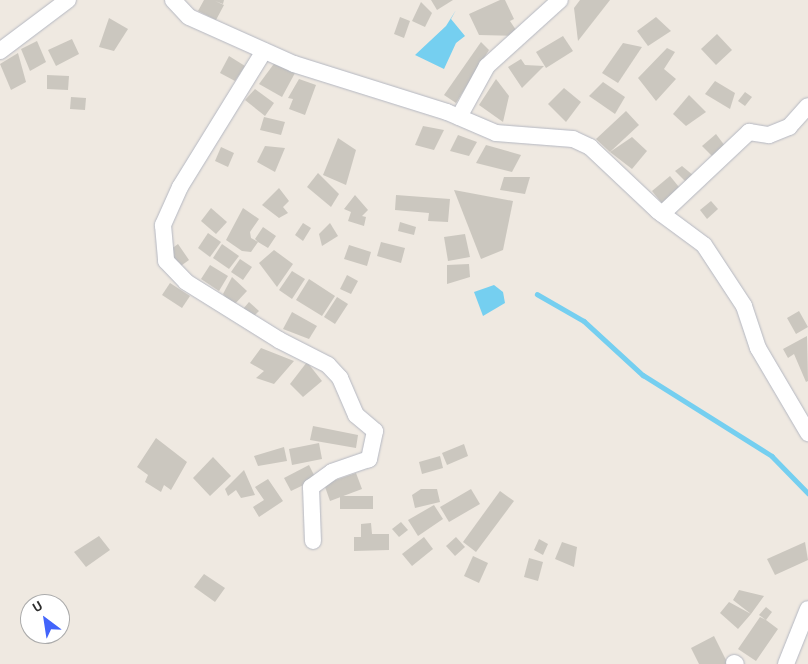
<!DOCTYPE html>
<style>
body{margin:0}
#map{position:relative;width:808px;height:664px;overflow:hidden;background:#efe9e1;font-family:"Alegreya Sans",sans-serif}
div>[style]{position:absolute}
.water>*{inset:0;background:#75cff0}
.stream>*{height:4.5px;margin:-2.25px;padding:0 2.25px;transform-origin:2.25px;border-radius:2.25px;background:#75cff0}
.building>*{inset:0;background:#cbc7bf}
.roads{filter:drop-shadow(0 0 1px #b4b7c1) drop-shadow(0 0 1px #b4b7c1)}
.minor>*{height:16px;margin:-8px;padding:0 8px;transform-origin:8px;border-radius:8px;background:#fff}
span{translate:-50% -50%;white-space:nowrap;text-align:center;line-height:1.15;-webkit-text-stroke:4px #fff;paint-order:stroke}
.north{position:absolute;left:20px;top:594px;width:50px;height:50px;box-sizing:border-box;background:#fff;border:1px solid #ababab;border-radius:50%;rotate:329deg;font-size:14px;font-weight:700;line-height:20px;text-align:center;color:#2e2e2e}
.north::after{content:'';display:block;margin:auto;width:18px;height:22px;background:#4264fb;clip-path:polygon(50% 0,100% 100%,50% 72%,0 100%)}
</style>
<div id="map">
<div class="water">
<i style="clip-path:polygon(456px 10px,451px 19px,465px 36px,456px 43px,444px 69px,415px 55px,446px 26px)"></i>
<i style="clip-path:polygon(494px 285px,503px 292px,505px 303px,483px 316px,474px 292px)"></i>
</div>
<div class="stream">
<i style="left:537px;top:294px;width:54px;rotate:29.9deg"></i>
<i style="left:584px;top:321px;width:80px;rotate:42.5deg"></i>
<i style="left:643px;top:375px;width:152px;rotate:32.1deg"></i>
<i style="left:772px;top:456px;width:52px;rotate:45.8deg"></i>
</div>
<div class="building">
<i style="clip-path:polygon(204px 0,224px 0,223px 4px,215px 1px,224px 5px,216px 20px,198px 11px)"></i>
<i style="clip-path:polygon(431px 0,453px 0,437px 10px)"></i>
<i style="clip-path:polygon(500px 0,505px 0,514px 19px,510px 21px,520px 36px,479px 35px,469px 14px)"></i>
<i style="clip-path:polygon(580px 0,610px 0,578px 41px,574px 8px)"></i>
<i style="clip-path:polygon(421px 2px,432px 13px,425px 27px,412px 21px)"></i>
<i style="clip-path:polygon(400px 17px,410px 21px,404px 38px,394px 34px)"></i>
<i style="clip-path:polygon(656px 17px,671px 31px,648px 46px,637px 31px)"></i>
<i style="clip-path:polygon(109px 18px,128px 29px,114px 51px,99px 47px)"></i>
<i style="clip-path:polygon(717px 34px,732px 50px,716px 65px,701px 49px)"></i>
<i style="clip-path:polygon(563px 36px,573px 51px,546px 68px,536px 52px)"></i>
<i style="clip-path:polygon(72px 39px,79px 54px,56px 66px,48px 50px)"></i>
<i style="clip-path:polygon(37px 41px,46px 62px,30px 71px,21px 49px)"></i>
<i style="clip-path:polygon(481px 42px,489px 50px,456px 103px,444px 95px)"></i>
<i style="clip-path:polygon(623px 43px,642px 47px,618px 83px,602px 73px)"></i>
<i style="clip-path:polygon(667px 48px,675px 52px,664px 69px,676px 79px,656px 101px,638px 78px)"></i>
<i style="clip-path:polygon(18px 53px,26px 82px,11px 90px,0 64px)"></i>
<i style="clip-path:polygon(229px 56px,245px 66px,235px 81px,220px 73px)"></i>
<i style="clip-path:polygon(521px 59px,525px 65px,544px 66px,522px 88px,508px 67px)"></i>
<i style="clip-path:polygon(276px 61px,295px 73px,282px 97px,259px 84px)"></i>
<i style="clip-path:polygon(47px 75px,69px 76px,68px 90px,47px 89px)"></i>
<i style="clip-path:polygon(299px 79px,316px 85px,305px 115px,289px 109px,293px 99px,288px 98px)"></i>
<i style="clip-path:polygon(496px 79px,509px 96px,503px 122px,479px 105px)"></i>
<i style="clip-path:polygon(715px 81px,735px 93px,730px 109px,705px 94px)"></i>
<i style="clip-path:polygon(603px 82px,625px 97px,615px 114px,589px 96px)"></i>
<i style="clip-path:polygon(564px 88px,581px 102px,566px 122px,548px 104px)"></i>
<i style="clip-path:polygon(255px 89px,274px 103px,265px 116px,245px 100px)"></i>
<i style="clip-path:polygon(745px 92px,752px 97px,745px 106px,738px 101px)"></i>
<i style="clip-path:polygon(689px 95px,706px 112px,686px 126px,673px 114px)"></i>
<i style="clip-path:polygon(71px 97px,86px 98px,85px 110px,70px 109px)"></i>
<i style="clip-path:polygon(626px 111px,639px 125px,610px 152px,596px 139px)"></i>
<i style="clip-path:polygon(264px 117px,285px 122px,281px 135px,260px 130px)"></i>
<i style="clip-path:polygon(423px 126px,444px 130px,434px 150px,415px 145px)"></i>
<i style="clip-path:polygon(716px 134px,725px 146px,714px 158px,702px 146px)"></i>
<i style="clip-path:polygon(458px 135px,477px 142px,469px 156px,450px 151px)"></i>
<i style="clip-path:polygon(632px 137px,647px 151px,632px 169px,610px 152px)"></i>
<i style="clip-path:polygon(338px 138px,356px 150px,346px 185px,323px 175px)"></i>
<i style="clip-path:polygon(486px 145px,521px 155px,512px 172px,476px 163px)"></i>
<i style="clip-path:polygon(265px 146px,285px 148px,275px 172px,257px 162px)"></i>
<i style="clip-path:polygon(221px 147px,234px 153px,228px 167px,215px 161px)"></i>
<i style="clip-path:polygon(682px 166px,694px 176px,687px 183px,675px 171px)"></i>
<i style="clip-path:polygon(318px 173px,339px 194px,331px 207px,307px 187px)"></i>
<i style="clip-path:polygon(670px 176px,683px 192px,665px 207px,652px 191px)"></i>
<i style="clip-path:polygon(504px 177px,530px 177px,525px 194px,500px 190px)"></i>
<i style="clip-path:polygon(279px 188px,289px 201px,283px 207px,288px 213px,279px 218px,262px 205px)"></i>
<i style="clip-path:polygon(454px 190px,513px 201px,503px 250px,481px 259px)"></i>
<i style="clip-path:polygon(355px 195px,368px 210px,362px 216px,366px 217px,364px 226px,348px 221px,351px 212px,344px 209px)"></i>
<i style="clip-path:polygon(396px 195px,450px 199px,448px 222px,428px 221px,429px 213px,395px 210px)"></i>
<i style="clip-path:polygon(711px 201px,718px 209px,707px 219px,700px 210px)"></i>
<i style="clip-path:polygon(211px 208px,227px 222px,216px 234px,201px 221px)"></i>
<i style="clip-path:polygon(243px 208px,259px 219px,250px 232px,251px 238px,258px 242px,255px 239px,263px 227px,276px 236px,268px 248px,258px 242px,251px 252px,242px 251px,226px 240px)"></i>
<i style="clip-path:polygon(400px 222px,416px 227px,414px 235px,398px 231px)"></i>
<i style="clip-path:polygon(303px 223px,311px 228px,303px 241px,295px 235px)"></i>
<i style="clip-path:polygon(330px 223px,338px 236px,322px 246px,319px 234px)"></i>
<i style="clip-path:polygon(208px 233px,221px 242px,210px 257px,198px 248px)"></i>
<i style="clip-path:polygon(465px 234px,470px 257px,448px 261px,444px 237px)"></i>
<i style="clip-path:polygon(381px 242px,405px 248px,401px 263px,377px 256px)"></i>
<i style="clip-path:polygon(178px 244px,189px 260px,171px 273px,160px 257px)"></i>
<i style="clip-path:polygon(222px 244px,239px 256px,229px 269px,213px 258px)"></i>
<i style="clip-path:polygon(349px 245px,371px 252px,367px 266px,344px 259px)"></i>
<i style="clip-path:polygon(274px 250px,293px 264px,277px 287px,259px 263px)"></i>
<i style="clip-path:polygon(240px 259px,252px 267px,243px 280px,231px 272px)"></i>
<i style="clip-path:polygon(469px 264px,470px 277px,447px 284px,447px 265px)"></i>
<i style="clip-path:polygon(210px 265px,228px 276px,219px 291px,201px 279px)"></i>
<i style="clip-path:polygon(292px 271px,305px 279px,292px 299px,279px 290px)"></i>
<i style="clip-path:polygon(347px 275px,358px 281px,351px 294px,340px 289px)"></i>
<i style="clip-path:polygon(232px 277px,247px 291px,233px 306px,223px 294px)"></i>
<i style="clip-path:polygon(309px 279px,335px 296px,322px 316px,296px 300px)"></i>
<i style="clip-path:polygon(170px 283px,190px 296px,182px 308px,162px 295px)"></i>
<i style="clip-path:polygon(337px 297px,348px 304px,335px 324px,324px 317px)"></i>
<i style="clip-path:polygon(249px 302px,259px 311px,250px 320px,238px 315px)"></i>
<i style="clip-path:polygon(799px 311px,808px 327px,796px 334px,787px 318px)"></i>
<i style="clip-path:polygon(292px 312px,317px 326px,309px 339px,283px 329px)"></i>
<i style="clip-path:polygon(807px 336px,808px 381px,806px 382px,794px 354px,788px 358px,783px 349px)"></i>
<i style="clip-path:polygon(261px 348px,294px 361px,274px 384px,256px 378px,264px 371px,250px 363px)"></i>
<i style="clip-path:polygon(307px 362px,322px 381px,303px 397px,290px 384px)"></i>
<i style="clip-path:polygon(313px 426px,358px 435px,356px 448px,310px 440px)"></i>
<i style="clip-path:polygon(156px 438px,187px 462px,171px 490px,164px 485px,161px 492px,145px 482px,148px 475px,137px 467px)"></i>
<i style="clip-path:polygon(319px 443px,322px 459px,292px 465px,289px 449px)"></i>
<i style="clip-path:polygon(464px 444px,468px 456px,447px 465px,442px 453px)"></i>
<i style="clip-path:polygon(284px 447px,287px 461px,258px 466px,254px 456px)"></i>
<i style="clip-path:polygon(440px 456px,443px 468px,422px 474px,419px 462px)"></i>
<i style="clip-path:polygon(213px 457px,231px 476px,210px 496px,193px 478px)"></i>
<i style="clip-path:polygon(309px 465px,316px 479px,291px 491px,284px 478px)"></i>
<i style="clip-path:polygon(244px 470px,255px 495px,241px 498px,236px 490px,228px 496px,225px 489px)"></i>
<i style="clip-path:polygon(356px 473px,362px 489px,330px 501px,324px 484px)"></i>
<i style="clip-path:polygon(268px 479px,283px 501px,259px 517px,253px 507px,264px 500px,255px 487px)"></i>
<i style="clip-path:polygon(421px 489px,437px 489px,440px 502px,415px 508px,412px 495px)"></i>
<i style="clip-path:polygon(471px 489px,480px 504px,449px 522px,440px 507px)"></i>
<i style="clip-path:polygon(500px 491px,514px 501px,476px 552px,463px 542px)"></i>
<i style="clip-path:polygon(340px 496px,373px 496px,373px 509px,340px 509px)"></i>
<i style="clip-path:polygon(434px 505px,443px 519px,418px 536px,408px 520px)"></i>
<i style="clip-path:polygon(401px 522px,408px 530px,399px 537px,392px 529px)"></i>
<i style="clip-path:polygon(371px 523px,372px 534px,389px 534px,389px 550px,354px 551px,354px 537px,361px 537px,361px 524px)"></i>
<i style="clip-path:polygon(99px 536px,110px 550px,86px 567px,74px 552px)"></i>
<i style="clip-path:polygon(424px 537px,433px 549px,412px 566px,402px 554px)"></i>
<i style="clip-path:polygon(456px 537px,465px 547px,455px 556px,446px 546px)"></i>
<i style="clip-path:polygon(539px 539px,548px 544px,543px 555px,534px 550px)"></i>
<i style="clip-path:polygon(562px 542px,577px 547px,574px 567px,555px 559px)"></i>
<i style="clip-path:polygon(805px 542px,808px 560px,775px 575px,767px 559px)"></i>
<i style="clip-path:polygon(473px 556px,488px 563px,479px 583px,464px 576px)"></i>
<i style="clip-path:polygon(529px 558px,543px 562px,538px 581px,524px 577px)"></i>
<i style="clip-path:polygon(204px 574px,225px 588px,215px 602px,194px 587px)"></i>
<i style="clip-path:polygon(739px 590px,764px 596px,751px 614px,738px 629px,720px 613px,729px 602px,751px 614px,733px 600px)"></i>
<i style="clip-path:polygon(766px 607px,772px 612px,766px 620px,778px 629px,756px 661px,738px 649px,760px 617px,766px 620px,759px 615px)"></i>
<i style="clip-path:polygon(714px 636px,728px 664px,699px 664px,691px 648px)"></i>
</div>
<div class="roads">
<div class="minor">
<i style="left:173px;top:0;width:23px;rotate:47deg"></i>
<i style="left:189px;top:17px;width:115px;rotate:24.1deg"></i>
<i style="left:294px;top:64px;width:160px;rotate:17.4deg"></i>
<i style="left:447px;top:112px;width:53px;rotate:23.2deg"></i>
<i style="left:496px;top:133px;width:77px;rotate:4.5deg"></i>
<i style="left:573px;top:139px;width:19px;rotate:25deg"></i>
<i style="left:590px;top:147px;width:93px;rotate:43.3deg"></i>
<i style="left:658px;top:211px;width:57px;rotate:36.5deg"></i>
<i style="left:704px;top:245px;width:73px;rotate:56.7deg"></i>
<i style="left:744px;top:306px;width:44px;rotate:71.6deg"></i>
<i style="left:758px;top:348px;width:99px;rotate:59.5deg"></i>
<i style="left:0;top:51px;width:85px;rotate:-36.9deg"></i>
<i style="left:264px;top:51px;width:160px;rotate:121.7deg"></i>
<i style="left:180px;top:187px;width:42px;rotate:114.1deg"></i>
<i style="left:163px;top:225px;width:36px;rotate:85deg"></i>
<i style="left:166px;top:261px;width:29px;rotate:46deg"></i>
<i style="left:186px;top:282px;width:110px;rotate:31.9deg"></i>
<i style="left:279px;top:340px;width:55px;rotate:27deg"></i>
<i style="left:328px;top:365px;width:18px;rotate:47deg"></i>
<i style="left:340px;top:378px;width:40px;rotate:66.6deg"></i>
<i style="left:356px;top:415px;width:25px;rotate:40deg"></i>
<i style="left:375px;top:431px;width:29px;rotate:102deg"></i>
<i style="left:369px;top:459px;width:39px;rotate:161deg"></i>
<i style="left:332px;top:472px;width:26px;rotate:144deg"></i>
<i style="left:311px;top:487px;width:54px;rotate:87.9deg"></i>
<i style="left:459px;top:117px;width:58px;rotate:-61.2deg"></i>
<i style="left:487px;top:66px;width:98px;rotate:-42.1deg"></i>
<i style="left:662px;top:214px;width:120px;rotate:-43.3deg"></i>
<i style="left:749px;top:132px;width:20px;rotate:9deg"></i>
<i style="left:769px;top:135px;width:22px;rotate:-22deg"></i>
<i style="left:789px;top:127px;width:28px;rotate:-48deg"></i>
<i style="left:734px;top:663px;width:2px;rotate:27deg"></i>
<i style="left:786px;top:664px;width:59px;rotate:-68.2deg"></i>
</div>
</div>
<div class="north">U</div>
</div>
